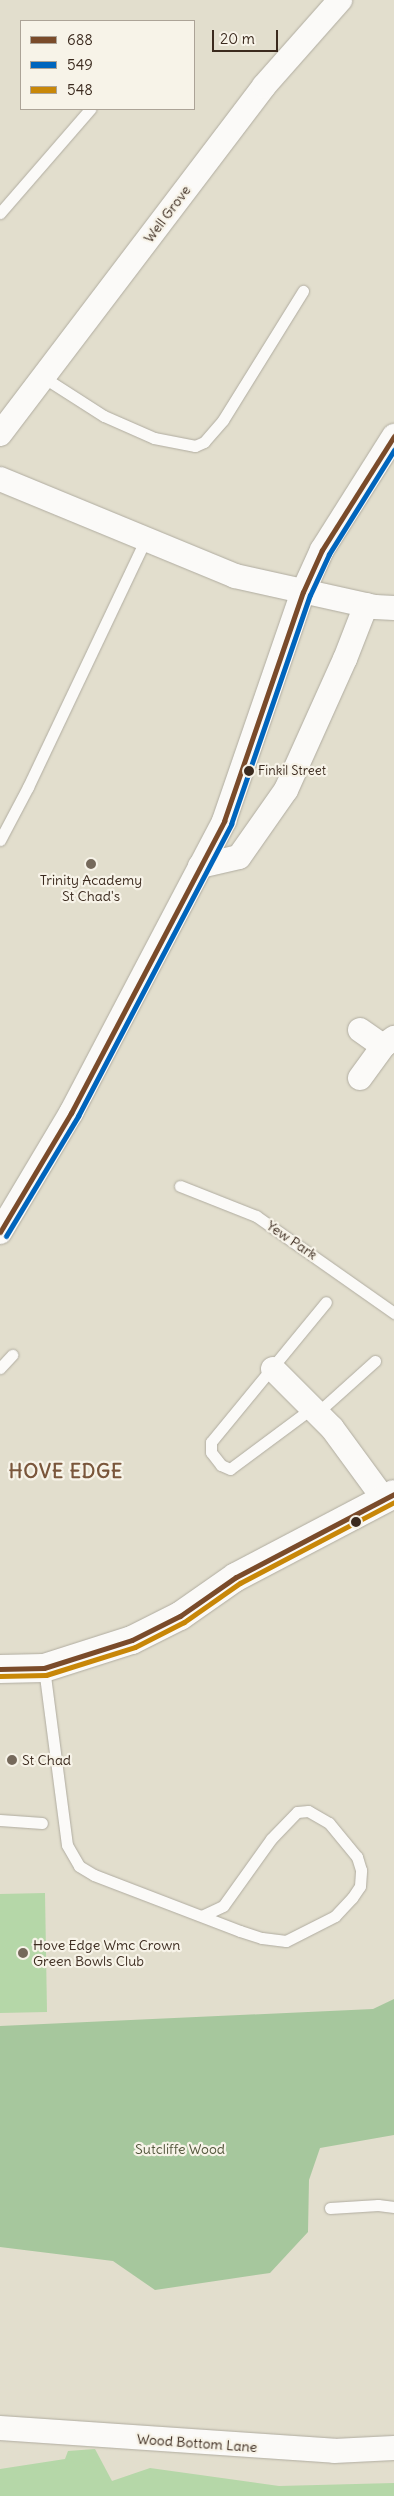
<!DOCTYPE html>
<style>
body{margin:0}
#map{position:relative;width:394px;height:2496px;overflow:hidden;background:#e2decd;font-family:Delius,sans-serif}
div>[style]{position:absolute}
.green>*{inset:0;background:#b5d7a8}
.forest>*{inset:0;background:#a6c79d}
.roads{filter:drop-shadow(0 0 1px #b0aca0) drop-shadow(0 0 1px #b0aca0)}
.service>*{height:11px;margin:-5.5px;padding:0 5.5px;transform-origin:5.5px;border-radius:5.5px;background:#fbfaf8}
.minor>*{height:24px;margin:-12px;padding:0 12px;transform-origin:12px;border-radius:12px;background:#fbfaf8}
.primary>*{height:28px;margin:-14px;padding:0 14px;transform-origin:14px;border-radius:14px;background:#fbfaf8}
.bus-1>*{height:5px;margin:-2.5px;padding:0 2.5px;transform-origin:2.5px;border-radius:2.5px;background:#7a4b2a}
.bus-2>*{height:5px;margin:-2.5px;padding:0 2.5px;transform-origin:2.5px;border-radius:2.5px;background:#0065bd}
.bus-3>*{height:5px;margin:-2.5px;padding:0 2.5px;transform-origin:2.5px;border-radius:2.5px;background:#c88708}
.dots>*{width:14px;height:14px;translate:-50% -50%;box-sizing:border-box;border:2px solid #f7f3e8;border-radius:50%}
span{translate:-50% -50%;white-space:nowrap;text-align:center;line-height:1.15;-webkit-text-stroke:4.5px #f7f3e8;paint-order:stroke}
.bus-label{font-size:13px;color:#3b2a1e}
.left{translate:0 -50%;text-align:left}
.street-label{font-size:14px;color:#3b2a1e}
.poi-label{font-size:14px;color:#3b2a1e}
.park-label{font-size:14px;color:#505439}
.district-label{font-size:19px;color:#7a563b;font-weight:700;letter-spacing:1px}
.legend{position:absolute;left:20px;top:20px;width:175px;height:90px;box-sizing:border-box;background:#f7f3e8;border:1px solid #aca397;margin:0;padding:6px 9px;list-style:none;font-size:15px;color:#3b2a1e}
.legend li{display:flex;align-items:center;gap:10px;height:25px}
.legend b{width:25px;border:1px solid #aca397}
.scale{position:absolute;left:212px;top:30px;width:66px;height:22px;box-sizing:border-box;border:2px solid #3b2a1e;border-top:0;padding-left:6px;font-size:15px;line-height:18px;white-space:nowrap;color:#3b2a1e;-webkit-text-stroke:4px #f7f3e8;paint-order:stroke}
</style>
<div id="map">
<div class="green">
<i style="clip-path:polygon(45px 1893px,47px 2012px,0 2013px,0 1894px)"></i>
<i style="clip-path:polygon(95px 2449px,112px 2481px,150px 2468px,279px 2486px,394px 2483px,394px 2496px,0 2496px,0 2469px,65px 2459px,68px 2451px)"></i>
</div>
<div class="forest">
<i style="clip-path:polygon(394px 1999px,394px 2135px,320px 2148px,309px 2180px,308px 2232px,270px 2273px,155px 2290px,113px 2261px,0 2247px,0 2026px,373px 2009px)"></i>
</div>
<div class="roads">
<div class="service">
<i style="left:0;top:213px;width:138px;rotate:-49.1deg"></i>
<i style="left:43px;top:377px;width:72px;rotate:32.6deg"></i>
<i style="left:104px;top:416px;width:55px;rotate:23.7deg"></i>
<i style="left:154px;top:438px;width:42px;rotate:11deg"></i>
<i style="left:195px;top:446px;width:10px;rotate:-24deg"></i>
<i style="left:204px;top:442px;width:29px;rotate:-49deg"></i>
<i style="left:223px;top:420px;width:152px;rotate:-58.2deg"></i>
<i style="left:0;top:840px;width:60px;rotate:-62.2deg"></i>
<i style="left:28px;top:787px;width:275px;rotate:-64.6deg"></i>
<i style="left:180px;top:1186px;width:82px;rotate:21.5deg"></i>
<i style="left:256px;top:1216px;width:169px;rotate:35.1deg"></i>
<i style="left:0;top:1368px;width:18px;rotate:-47deg"></i>
<i style="left:312px;top:1408px;width:102px;rotate:143.4deg"></i>
<i style="left:230px;top:1469px;width:10px;rotate:-156deg"></i>
<i style="left:221px;top:1465px;width:16px;rotate:-128deg"></i>
<i style="left:211px;top:1452px;width:10px;rotate:-90deg"></i>
<i style="left:211px;top:1442px;width:181px;rotate:-50.6deg"></i>
<i style="left:317px;top:1413px;width:78px;rotate:-41.9deg"></i>
<i style="left:44px;top:1668px;width:178px;rotate:82.6deg"></i>
<i style="left:67px;top:1845px;width:24px;rotate:60deg"></i>
<i style="left:79px;top:1866px;width:17px;rotate:31deg"></i>
<i style="left:94px;top:1875px;width:156px;rotate:21deg"></i>
<i style="left:240px;top:1931px;width:23px;rotate:18deg"></i>
<i style="left:262px;top:1938px;width:24px;rotate:7deg"></i>
<i style="left:286px;top:1941px;width:55px;rotate:-27deg"></i>
<i style="left:335px;top:1916px;width:25px;rotate:-47deg"></i>
<i style="left:352px;top:1898px;width:14px;rotate:-56deg"></i>
<i style="left:360px;top:1886px;width:16px;rotate:-86deg"></i>
<i style="left:361px;top:1870px;width:14px;rotate:-107deg"></i>
<i style="left:357px;top:1857px;width:44px;rotate:-129.5deg"></i>
<i style="left:329px;top:1823px;width:24px;rotate:-150deg"></i>
<i style="left:308px;top:1811px;width:11px;rotate:175deg"></i>
<i style="left:297px;top:1812px;width:37px;rotate:134deg"></i>
<i style="left:271px;top:1839px;width:82px;rotate:125.6deg"></i>
<i style="left:223px;top:1906px;width:23px;rotate:155deg"></i>
<i style="left:0;top:1820px;width:42px;rotate:4.1deg"></i>
<i style="left:330px;top:2208px;width:48px;rotate:-3.6deg"></i>
<i style="left:378px;top:2205px;width:16px;rotate:7deg"></i>
</div>
<div class="minor">
<i style="left:0;top:434px;width:437px;rotate:-52.8deg"></i>
<i style="left:264px;top:86px;width:115px;rotate:-48.5deg"></i>
<i style="left:0;top:479px;width:254px;rotate:22.4deg"></i>
<i style="left:235px;top:576px;width:143px;rotate:12.5deg"></i>
<i style="left:375px;top:607px;width:19px;rotate:3deg"></i>
<i style="left:200px;top:866px;width:40px;rotate:-13deg"></i>
<i style="left:239px;top:857px;width:82px;rotate:-55deg"></i>
<i style="left:286px;top:790px;width:144px;rotate:-65.8deg"></i>
<i style="left:345px;top:659px;width:58px;rotate:-68.7deg"></i>
<i style="left:360px;top:1030px;width:28px;rotate:35deg"></i>
<i style="left:360px;top:1078px;width:39px;rotate:-54deg"></i>
<i style="left:383px;top:1046px;width:14px;rotate:-36deg"></i>
<i style="left:0;top:1232px;width:139px;rotate:-59.2deg"></i>
<i style="left:71px;top:1113px;width:330px;rotate:-62.3deg"></i>
<i style="left:224px;top:821px;width:242px;rotate:-71deg"></i>
<i style="left:303px;top:592px;width:46px;rotate:-65.7deg"></i>
<i style="left:322px;top:550px;width:135px;rotate:-57.7deg"></i>
<i style="left:273px;top:1369px;width:83px;rotate:45deg"></i>
<i style="left:332px;top:1428px;width:88px;rotate:53.8deg"></i>
<i style="left:0;top:2428px;width:335px;rotate:3.9deg"></i>
<i style="left:334px;top:2451px;width:60px;rotate:-2.9deg"></i>
</div>
<div class="primary">
<i style="left:0;top:1669px;width:44px;rotate:-1.3deg"></i>
<i style="left:44px;top:1668px;width:92px;rotate:-17.7deg"></i>
<i style="left:132px;top:1640px;width:54px;rotate:-26.6deg"></i>
<i style="left:180px;top:1616px;width:68px;rotate:-34.9deg"></i>
<i style="left:236px;top:1577px;width:178px;rotate:-27.7deg"></i>
</div>
</div>
<div class="bus-1">
<i style="left:0;top:1232px;width:139px;rotate:-59.2deg"></i>
<i style="left:71px;top:1113px;width:330px;rotate:-62.3deg"></i>
<i style="left:224px;top:821px;width:242px;rotate:-71deg"></i>
<i style="left:303px;top:592px;width:46px;rotate:-65.7deg"></i>
<i style="left:322px;top:550px;width:135px;rotate:-57.7deg"></i>
<i style="left:0;top:1669px;width:44px;rotate:-1.3deg"></i>
<i style="left:44px;top:1668px;width:92px;rotate:-17.7deg"></i>
<i style="left:132px;top:1640px;width:54px;rotate:-26.6deg"></i>
<i style="left:180px;top:1616px;width:68px;rotate:-34.9deg"></i>
<i style="left:236px;top:1577px;width:178px;rotate:-27.7deg"></i>
</div>
<div class="bus-2">
<i style="left:6px;top:1236px;width:140px;rotate:-59deg"></i>
<i style="left:78px;top:1116px;width:330px;rotate:-62.3deg"></i>
<i style="left:231px;top:824px;width:242px;rotate:-71deg"></i>
<i style="left:310px;top:595px;width:45px;rotate:-65.1deg"></i>
<i style="left:329px;top:554px;width:123px;rotate:-58deg"></i>
</div>
<div class="bus-3">
<i style="left:0;top:1676px;width:46px;rotate:-1.2deg"></i>
<i style="left:46px;top:1675px;width:93px;rotate:-17.5deg"></i>
<i style="left:135px;top:1647px;width:55px;rotate:-27deg"></i>
<i style="left:184px;top:1622px;width:68px;rotate:-34.9deg"></i>
<i style="left:240px;top:1583px;width:174px;rotate:-27.7deg"></i>
</div>
<div class="dots">
<i style="left:249px;top:771px;background:#3b2a1e"></i>
<i style="left:91px;top:864px;background:#75695b"></i>
<i style="left:356px;top:1522px;background:#3b2a1e"></i>
<i style="left:12px;top:1760px;background:#75695b"></i>
<i style="left:23px;top:1953px;background:#75695b"></i>
</div>
<div class="bus-label">
<span class="left" style="left:258px;top:771px">Finkil Street</span>
</div>
<div class="street-label">
<span style="left:167px;top:214px;rotate:-53deg">Well Grove</span>
<span style="left:292px;top:1240px;rotate:34deg">Yew Park</span>
<span style="left:197px;top:2443px;rotate:4deg">Wood Bottom Lane</span>
</div>
<div class="poi-label">
<span style="left:91px;top:888px">Trinity Academy<br>St Chad's</span>
<span class="left" style="left:22px;top:1760px">St Chad</span>
<span class="left" style="left:33px;top:1953px">Hove Edge Wmc Crown<br>Green Bowls Club</span>
</div>
<div class="park-label">
<span style="left:180px;top:2149px">Sutcliffe Wood</span>
</div>
<div class="district-label">
<span style="left:66px;top:1472px">HOVE EDGE</span>
</div>
<ul class="legend">
<li><b style="height:6px;background:#7a4b2a"></b>688</li>
<li><b style="height:6px;background:#0065bd"></b>549</li>
<li><b style="height:6px;background:#c88708"></b>548</li>
</ul>
<div class="scale">20 m</div>
</div>
